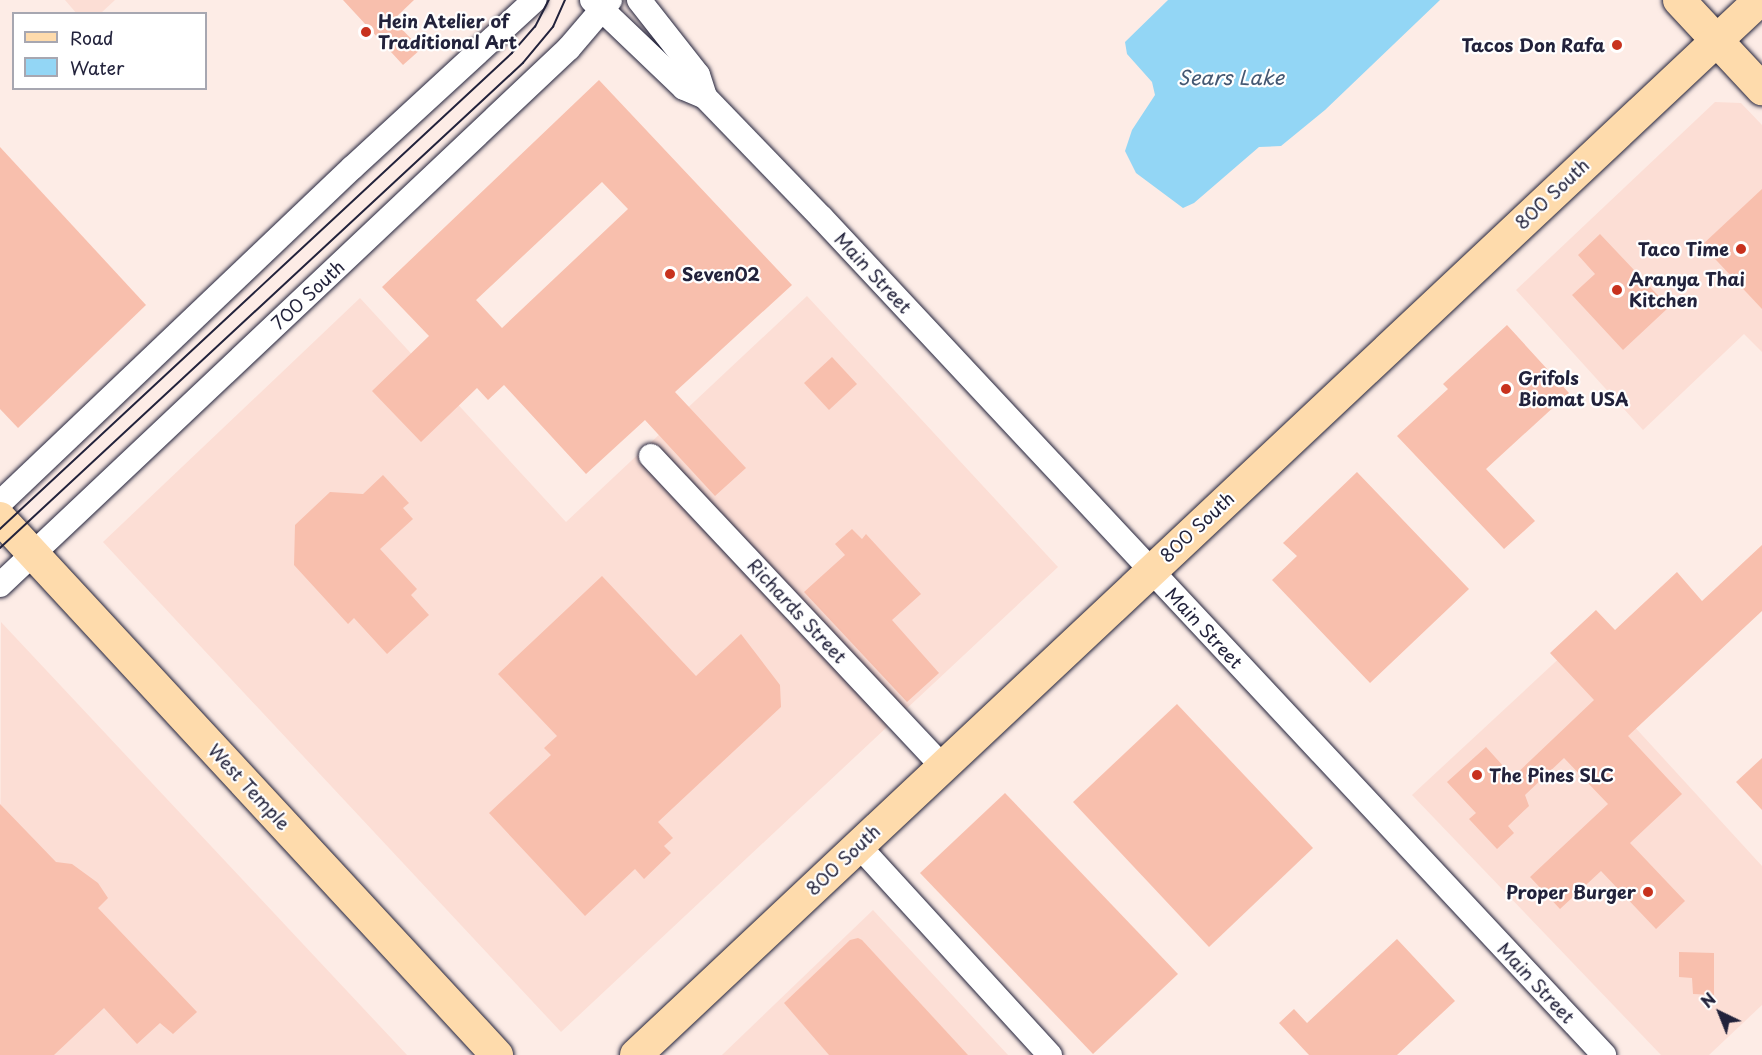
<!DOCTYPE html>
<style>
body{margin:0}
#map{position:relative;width:1762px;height:1055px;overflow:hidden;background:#fdece6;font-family:"Playpen Sans",sans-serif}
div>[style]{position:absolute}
.built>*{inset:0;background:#fcded5}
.water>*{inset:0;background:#93d6f5}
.building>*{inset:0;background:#f8bfad}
.roads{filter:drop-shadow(0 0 2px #22223b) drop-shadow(0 0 2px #22223b)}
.minor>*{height:24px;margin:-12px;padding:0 12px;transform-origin:12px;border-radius:12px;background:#fff}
.major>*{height:32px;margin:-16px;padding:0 16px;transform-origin:16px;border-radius:16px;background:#fedbac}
.tram>*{height:1.5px;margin:-0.75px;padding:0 0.75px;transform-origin:0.75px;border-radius:0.75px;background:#22223b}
.dots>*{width:16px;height:16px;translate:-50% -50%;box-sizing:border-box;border:3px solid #fff;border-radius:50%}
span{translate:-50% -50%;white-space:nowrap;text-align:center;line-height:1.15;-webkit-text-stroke:4.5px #fff;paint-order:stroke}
.poi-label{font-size:18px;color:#22223b;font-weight:700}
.left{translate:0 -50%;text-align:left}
.right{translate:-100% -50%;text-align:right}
.street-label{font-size:18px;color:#22223b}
.water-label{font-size:20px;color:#445873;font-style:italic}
.legend{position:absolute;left:12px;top:12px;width:195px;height:78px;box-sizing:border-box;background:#fff;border:2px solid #a7a7b1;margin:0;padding:8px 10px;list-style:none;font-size:18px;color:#22223b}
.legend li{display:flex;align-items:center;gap:12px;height:30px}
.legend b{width:30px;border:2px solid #a7a7b1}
.north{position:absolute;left:1690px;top:983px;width:60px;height:60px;-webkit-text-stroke:4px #fff;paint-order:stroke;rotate:317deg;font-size:16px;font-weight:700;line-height:24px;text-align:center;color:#22223b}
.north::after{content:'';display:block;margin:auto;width:21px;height:27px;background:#22223b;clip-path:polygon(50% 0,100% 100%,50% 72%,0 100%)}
</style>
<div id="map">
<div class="built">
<i style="clip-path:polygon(65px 0,115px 0,101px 13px,77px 14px)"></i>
<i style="clip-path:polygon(1715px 102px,1741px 103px,1762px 125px,1762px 352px,1744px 334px,1643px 430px,1516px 290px)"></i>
<i style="clip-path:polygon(807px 296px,1058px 567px,561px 1032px,103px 542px,360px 298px,566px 522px)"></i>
<i style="clip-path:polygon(1px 622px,407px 1055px,0 1055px)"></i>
<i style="clip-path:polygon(1566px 652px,1762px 866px,1762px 1005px,1709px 1055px,1661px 1055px,1412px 795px)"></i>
<i style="clip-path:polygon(873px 910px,1008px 1055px,722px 1055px)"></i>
</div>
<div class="water">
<i style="clip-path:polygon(1168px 0,1440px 0,1325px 110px,1281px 146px,1259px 147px,1194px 203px,1183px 208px,1136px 173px,1125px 151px,1132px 130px,1155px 95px,1152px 82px,1127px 54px,1125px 42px)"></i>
</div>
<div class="building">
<i style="clip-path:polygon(343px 0,414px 0,393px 20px,421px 49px,403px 65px)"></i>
<i style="clip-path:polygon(evenodd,599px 80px,792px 285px,675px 392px,746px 468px,715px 496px,645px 420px,586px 474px,504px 385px,488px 400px,477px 388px,421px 442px,372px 391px,429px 336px,382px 287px,599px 80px,602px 182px,628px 209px,502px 328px,476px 300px,602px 182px)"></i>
<i style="clip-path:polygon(0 147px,146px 305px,18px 428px,0 409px)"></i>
<i style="clip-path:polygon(1762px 189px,1762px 309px,1702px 245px)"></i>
<i style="clip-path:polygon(1600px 234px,1669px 307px,1623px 350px,1572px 295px,1595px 274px,1578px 255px)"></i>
<i style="clip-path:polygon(1507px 325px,1569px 393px,1486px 469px,1535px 521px,1504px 549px,1397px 436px,1448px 389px,1443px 384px)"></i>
<i style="clip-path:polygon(832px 357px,857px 384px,829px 410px,804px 383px)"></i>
<i style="clip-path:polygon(1357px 472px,1469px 589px,1370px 683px,1272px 580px,1297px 556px,1283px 543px)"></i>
<i style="clip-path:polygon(383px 475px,409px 503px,403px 508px,413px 519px,380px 549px,417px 589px,411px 595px,429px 615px,387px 654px,354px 618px,348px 624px,294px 565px,295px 525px,330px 492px,363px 494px)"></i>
<i style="clip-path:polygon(852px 529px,862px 539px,866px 534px,921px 594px,892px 620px,939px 673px,907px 702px,804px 592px,845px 555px,835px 544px)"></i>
<i style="clip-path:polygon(1762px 545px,1762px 611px,1628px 736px,1682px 794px,1630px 843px,1685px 901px,1656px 929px,1601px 871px,1560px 909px,1530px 877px,1608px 804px,1564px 758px,1525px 795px,1529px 806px,1508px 826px,1514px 833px,1497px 849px,1469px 819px,1476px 813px,1447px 782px,1486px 747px,1513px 777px,1594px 700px,1550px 653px,1596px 610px,1615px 630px,1677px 572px,1702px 601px)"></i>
<i style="clip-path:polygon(602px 576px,696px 676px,741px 634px,780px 685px,781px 707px,658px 822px,673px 838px,664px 846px,671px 853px,644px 879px,635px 869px,585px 916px,489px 813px,551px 755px,544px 748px,557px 736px,498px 674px)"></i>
<i style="clip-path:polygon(1177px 704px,1313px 848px,1209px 947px,1073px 802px)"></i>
<i style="clip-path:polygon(1762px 758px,1762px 810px,1736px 782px)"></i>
<i style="clip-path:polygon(1005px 793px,1178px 974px,1093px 1054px,920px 873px)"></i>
<i style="clip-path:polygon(0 804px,56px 862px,72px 864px,98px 883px,108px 898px,98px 908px,197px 1012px,173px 1034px,160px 1023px,137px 1044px,104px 1008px,54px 1055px,0 1055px)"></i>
<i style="clip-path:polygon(858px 938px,862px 940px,968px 1055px,829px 1055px,784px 1003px,850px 940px)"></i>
<i style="clip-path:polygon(1397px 939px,1455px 1001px,1397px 1055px,1309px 1055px,1279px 1023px,1294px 1009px,1307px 1023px)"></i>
<i style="clip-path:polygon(1679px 952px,1714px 953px,1714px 995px,1693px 994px,1692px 978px,1679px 977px)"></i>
</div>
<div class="roads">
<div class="minor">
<i style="left:592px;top:0;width:127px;rotate:43.7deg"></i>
<i style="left:684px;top:88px;width:23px;rotate:23deg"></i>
<i style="left:705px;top:97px;width:167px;rotate:46deg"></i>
<i style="left:821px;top:217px;width:1147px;rotate:46.94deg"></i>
<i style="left:639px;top:0;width:95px;rotate:51.8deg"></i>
<i style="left:698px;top:75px;width:23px;rotate:72deg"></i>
<i style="left:651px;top:456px;width:425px;rotate:46.8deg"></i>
<i style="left:0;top:503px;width:486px;rotate:-43.6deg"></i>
<i style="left:352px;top:168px;width:248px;rotate:-42.6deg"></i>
<i style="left:0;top:585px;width:782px;rotate:-43.34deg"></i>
<i style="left:569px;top:48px;width:63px;rotate:-49.5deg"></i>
<i style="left:858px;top:845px;width:285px;rotate:47.6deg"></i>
</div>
<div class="major">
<i style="left:1679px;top:0;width:122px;rotate:47deg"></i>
<i style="left:0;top:518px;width:732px;rotate:47.22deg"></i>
<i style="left:636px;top:1055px;width:1542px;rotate:-43.19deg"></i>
</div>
</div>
<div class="tram">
<i style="left:0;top:529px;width:699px;rotate:-42.91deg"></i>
<i style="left:512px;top:53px;width:35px;rotate:-49deg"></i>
<i style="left:535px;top:27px;width:30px;rotate:-63deg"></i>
<i style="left:0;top:548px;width:713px;rotate:-42.84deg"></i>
<i style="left:523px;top:63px;width:47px;rotate:-50.2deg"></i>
<i style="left:553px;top:27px;width:30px;rotate:-66deg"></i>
</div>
<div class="dots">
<i style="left:366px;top:32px;background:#c8321e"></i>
<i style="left:1617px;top:45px;background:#c8321e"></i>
<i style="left:1741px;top:249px;background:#c8321e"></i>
<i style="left:670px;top:274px;background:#c8321e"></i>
<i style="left:1617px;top:290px;background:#c8321e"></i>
<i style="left:1506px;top:389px;background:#c8321e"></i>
<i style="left:1477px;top:775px;background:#c8321e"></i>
<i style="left:1648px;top:892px;background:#c8321e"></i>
</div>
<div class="poi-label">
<span class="left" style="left:378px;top:32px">Hein Atelier of<br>Traditional Art</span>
<span class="right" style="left:1605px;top:45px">Tacos Don Rafa</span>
<span class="right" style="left:1729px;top:249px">Taco Time</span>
<span class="left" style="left:682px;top:274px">Seven02</span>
<span class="left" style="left:1629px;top:290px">Aranya Thai<br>Kitchen</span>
<span class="left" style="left:1518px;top:389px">Grifols<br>Biomat USA</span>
<span class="left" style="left:1489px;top:775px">The Pines SLC</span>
<span class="right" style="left:1636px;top:892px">Proper Burger</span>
</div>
<div class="street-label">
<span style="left:1552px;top:194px;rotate:-43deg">800 South</span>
<span style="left:873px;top:273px;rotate:47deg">Main Street</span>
<span style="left:308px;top:295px;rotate:-43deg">700 South</span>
<span style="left:1197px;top:527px;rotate:-43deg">800 South</span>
<span style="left:797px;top:611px;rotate:47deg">Richards Street</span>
<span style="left:1204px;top:628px;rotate:47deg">Main Street</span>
<span style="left:249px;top:787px;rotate:47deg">West Temple</span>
<span style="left:843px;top:860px;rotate:-43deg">800 South</span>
<span style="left:1536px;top:983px;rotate:47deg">Main Street</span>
</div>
<div class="water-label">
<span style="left:1231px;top:77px">Sears Lake</span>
</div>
<ul class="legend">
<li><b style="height:8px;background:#fedbac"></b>Road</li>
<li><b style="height:16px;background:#93d6f5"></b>Water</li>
</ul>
<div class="north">N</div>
</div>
